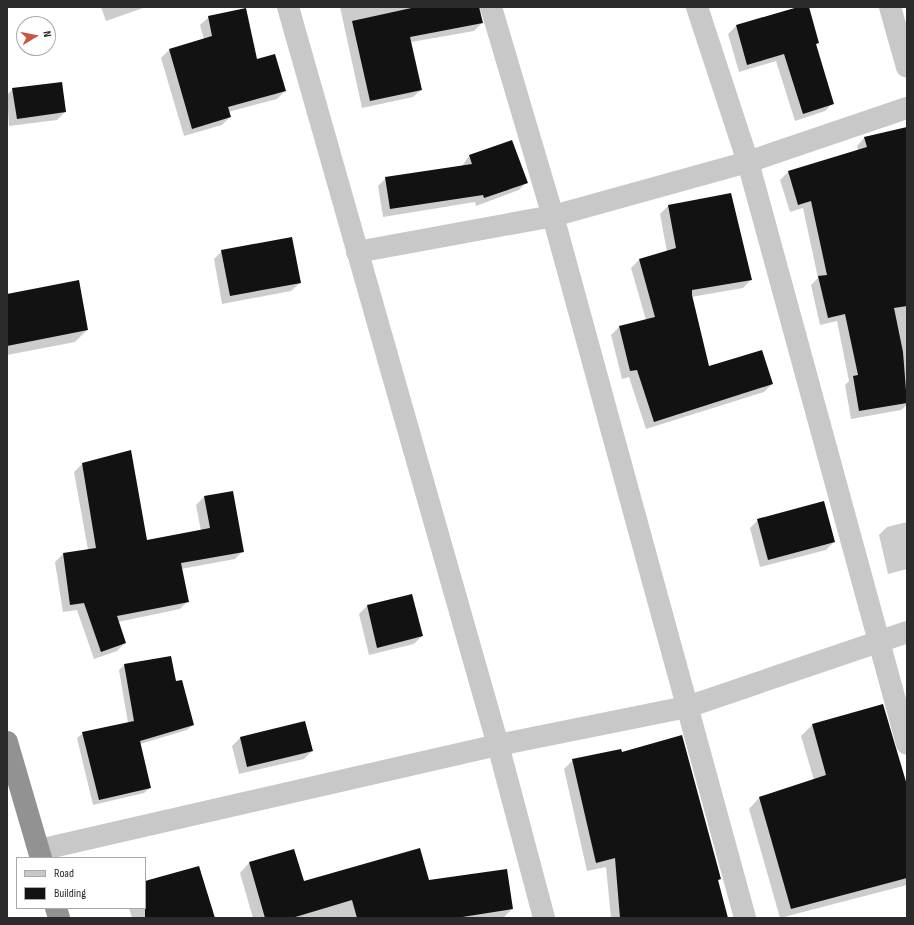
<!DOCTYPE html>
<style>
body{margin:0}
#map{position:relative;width:914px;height:925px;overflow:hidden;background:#fff;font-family:"Sofia Sans Condensed",sans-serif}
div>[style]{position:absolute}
.shadow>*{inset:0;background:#0003}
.building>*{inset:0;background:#121212}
.minor>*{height:22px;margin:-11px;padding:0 11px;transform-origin:11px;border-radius:11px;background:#c8c8c8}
.highway>*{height:22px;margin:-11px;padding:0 11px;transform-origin:11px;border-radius:11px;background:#929292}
span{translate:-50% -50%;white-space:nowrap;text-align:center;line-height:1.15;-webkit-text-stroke:4px #fff;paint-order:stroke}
.frame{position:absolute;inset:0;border:8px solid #2b2b2b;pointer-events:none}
.legend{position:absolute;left:16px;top:857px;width:130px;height:52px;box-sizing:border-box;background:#fff;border:1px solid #aaa;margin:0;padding:5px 7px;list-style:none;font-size:12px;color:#2b2b2b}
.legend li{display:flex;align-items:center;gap:8px;height:20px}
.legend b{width:20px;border:1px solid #aaa}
.north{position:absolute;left:16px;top:16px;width:40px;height:40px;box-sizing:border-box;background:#fff;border:1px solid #aaa;border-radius:50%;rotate:80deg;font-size:11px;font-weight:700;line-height:16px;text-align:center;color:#2b2b2b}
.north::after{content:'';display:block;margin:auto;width:14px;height:18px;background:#ce5542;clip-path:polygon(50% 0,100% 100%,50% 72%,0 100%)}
</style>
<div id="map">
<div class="shadow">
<i style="clip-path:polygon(101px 7px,146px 7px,106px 21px)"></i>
<i style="clip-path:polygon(340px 7px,480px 7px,482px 23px,474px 31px,411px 42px,421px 90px,413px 97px,362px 108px)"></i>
<i style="clip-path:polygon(801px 7px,808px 7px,818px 43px,815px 46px,833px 103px,825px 111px,795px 121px,776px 61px,739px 72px,728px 34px,736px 26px)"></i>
<i style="clip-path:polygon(209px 17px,285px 91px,277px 99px,228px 112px,230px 117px,222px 125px,184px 136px,161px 58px,169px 50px,204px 40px,200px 25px)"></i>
<i style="clip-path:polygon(13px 89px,65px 112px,57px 120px,9px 126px,7px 95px)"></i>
<i style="clip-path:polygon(907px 128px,907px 405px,901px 410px,851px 419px,845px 385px,849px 381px,837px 321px,820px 325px,811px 285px,818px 278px,803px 208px,790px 212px,780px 180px,788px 172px,858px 151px,857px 146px,865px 137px)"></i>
<i style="clip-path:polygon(512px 141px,527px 182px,519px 190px,476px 206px,475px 202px,383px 217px,378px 186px,386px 178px,462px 166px,469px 156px)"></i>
<i style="clip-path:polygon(731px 194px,751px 280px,743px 288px,691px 297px,708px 368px,772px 384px,764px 392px,646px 429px,629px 377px,622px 379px,611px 335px,619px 327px,646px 320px,631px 268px,639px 260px,667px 252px,660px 214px,668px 206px)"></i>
<i style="clip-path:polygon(222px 251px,300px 283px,291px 291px,222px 304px,214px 259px)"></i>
<i style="clip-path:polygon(7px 295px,87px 330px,75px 342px,7px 355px)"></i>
<i style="clip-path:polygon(131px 452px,146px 541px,201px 531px,196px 505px,204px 497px,243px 551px,235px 559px,181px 569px,188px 601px,180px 609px,118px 622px,125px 643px,117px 651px,94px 659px,77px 610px,63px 612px,55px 562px,63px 554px,88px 550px,74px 472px,82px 464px)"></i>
<i style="clip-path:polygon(758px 520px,834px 542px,826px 550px,760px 567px,750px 528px)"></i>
<i style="clip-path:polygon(907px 522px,907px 569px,888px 574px,879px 535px,887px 527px)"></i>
<i style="clip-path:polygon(411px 595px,422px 636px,414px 644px,369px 655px,359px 614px,367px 606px)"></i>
<i style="clip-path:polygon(171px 657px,175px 682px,193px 725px,187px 730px,140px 744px,150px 788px,144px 793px,93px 805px,77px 738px,83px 733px,128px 723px,119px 670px,124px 665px)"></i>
<i style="clip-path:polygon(882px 706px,907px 791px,907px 885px,780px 918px,749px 809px,759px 798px,814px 780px,801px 736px,812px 725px)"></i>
<i style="clip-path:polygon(240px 738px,312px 751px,304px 759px,239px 774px,232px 746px)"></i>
<i style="clip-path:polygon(573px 760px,720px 879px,717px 882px,727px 918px,611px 918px,606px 867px,587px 871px,564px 769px)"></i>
<i style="clip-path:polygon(249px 863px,303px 882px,512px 909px,503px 918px,253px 918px,240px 873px)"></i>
<i style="clip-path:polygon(145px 882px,213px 918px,132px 918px,129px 908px,145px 908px)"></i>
</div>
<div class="building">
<i style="clip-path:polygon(416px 7px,479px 7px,483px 23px,410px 37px,422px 90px,370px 101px,352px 21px)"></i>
<i style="clip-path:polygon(798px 7px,809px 7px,819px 43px,816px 44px,834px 104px,803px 114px,784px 54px,747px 65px,736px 25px)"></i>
<i style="clip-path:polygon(246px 8px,257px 59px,275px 54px,286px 91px,228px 107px,231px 117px,192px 129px,169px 49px,212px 36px,208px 16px)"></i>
<i style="clip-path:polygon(62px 82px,66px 112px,17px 119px,12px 88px)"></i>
<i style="clip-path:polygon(907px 127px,907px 306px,894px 308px,903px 352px,907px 403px,859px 411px,853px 376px,858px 375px,845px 314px,828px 318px,818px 276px,827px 275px,811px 201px,798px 205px,788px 171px,867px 147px,864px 137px)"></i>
<i style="clip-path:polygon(512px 140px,528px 183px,484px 198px,483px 195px,390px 209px,385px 177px,472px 164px,469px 155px)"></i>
<i style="clip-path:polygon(731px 193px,752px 280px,692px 290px,692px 295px,709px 366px,762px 350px,773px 384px,654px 422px,637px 370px,630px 371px,619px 326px,655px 317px,639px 259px,676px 248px,668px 205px)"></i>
<i style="clip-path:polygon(292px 237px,301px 283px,230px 296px,221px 250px)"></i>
<i style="clip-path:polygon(79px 280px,88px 330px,7px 346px,7px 294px)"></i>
<i style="clip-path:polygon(131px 450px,147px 540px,210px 528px,204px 496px,233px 491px,244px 552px,181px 563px,189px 602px,117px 616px,126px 643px,101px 652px,84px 603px,70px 605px,63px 553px,96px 548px,82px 463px)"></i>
<i style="clip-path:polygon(824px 501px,835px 542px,768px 560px,757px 519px)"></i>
<i style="clip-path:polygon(412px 594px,423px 636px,377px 648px,367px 605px)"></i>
<i style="clip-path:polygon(171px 656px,176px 681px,182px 680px,194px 725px,140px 741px,151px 788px,99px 800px,82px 732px,134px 721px,124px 664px)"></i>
<i style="clip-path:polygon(883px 704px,907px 785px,907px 878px,791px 909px,759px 797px,826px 775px,812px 724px)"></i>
<i style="clip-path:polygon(305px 721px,313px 751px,247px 767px,240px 737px)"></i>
<i style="clip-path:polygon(682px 735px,721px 879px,718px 880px,728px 918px,620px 918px,615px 858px,596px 863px,572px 759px,621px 749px,622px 752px)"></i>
<i style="clip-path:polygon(420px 848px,429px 880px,507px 869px,513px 909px,456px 918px,357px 918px,352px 900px,292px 918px,265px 918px,249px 862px,294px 849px,304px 881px)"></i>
<i style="clip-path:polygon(199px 866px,215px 918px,145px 918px,145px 881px)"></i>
</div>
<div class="minor">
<i style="left:288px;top:7px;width:767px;rotate:74.12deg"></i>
<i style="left:498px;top:745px;width:179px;rotate:75.1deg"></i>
<i style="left:491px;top:7px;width:218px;rotate:73.5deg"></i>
<i style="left:553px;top:216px;width:728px;rotate:74.7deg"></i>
<i style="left:697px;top:7px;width:163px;rotate:71.8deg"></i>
<i style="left:748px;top:162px;width:603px;rotate:74.72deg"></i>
<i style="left:890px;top:7px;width:62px;rotate:74.2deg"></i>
<i style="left:357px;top:252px;width:199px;rotate:-10.4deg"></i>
<i style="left:553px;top:216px;width:202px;rotate:-15.5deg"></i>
<i style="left:748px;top:162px;width:168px;rotate:-18.8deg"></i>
<i style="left:39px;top:850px;width:471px;rotate:-12.9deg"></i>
<i style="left:498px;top:745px;width:193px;rotate:-11.4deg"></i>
<i style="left:687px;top:707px;width:232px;rotate:-18.8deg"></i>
</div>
<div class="highway">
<i style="left:7px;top:742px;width:121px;rotate:73.7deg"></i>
<i style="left:56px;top:908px;width:10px;rotate:73deg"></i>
</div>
<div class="frame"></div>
<ul class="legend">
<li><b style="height:5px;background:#c8c8c8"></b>Road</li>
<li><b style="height:11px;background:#121212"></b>Building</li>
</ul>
<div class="north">N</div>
</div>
